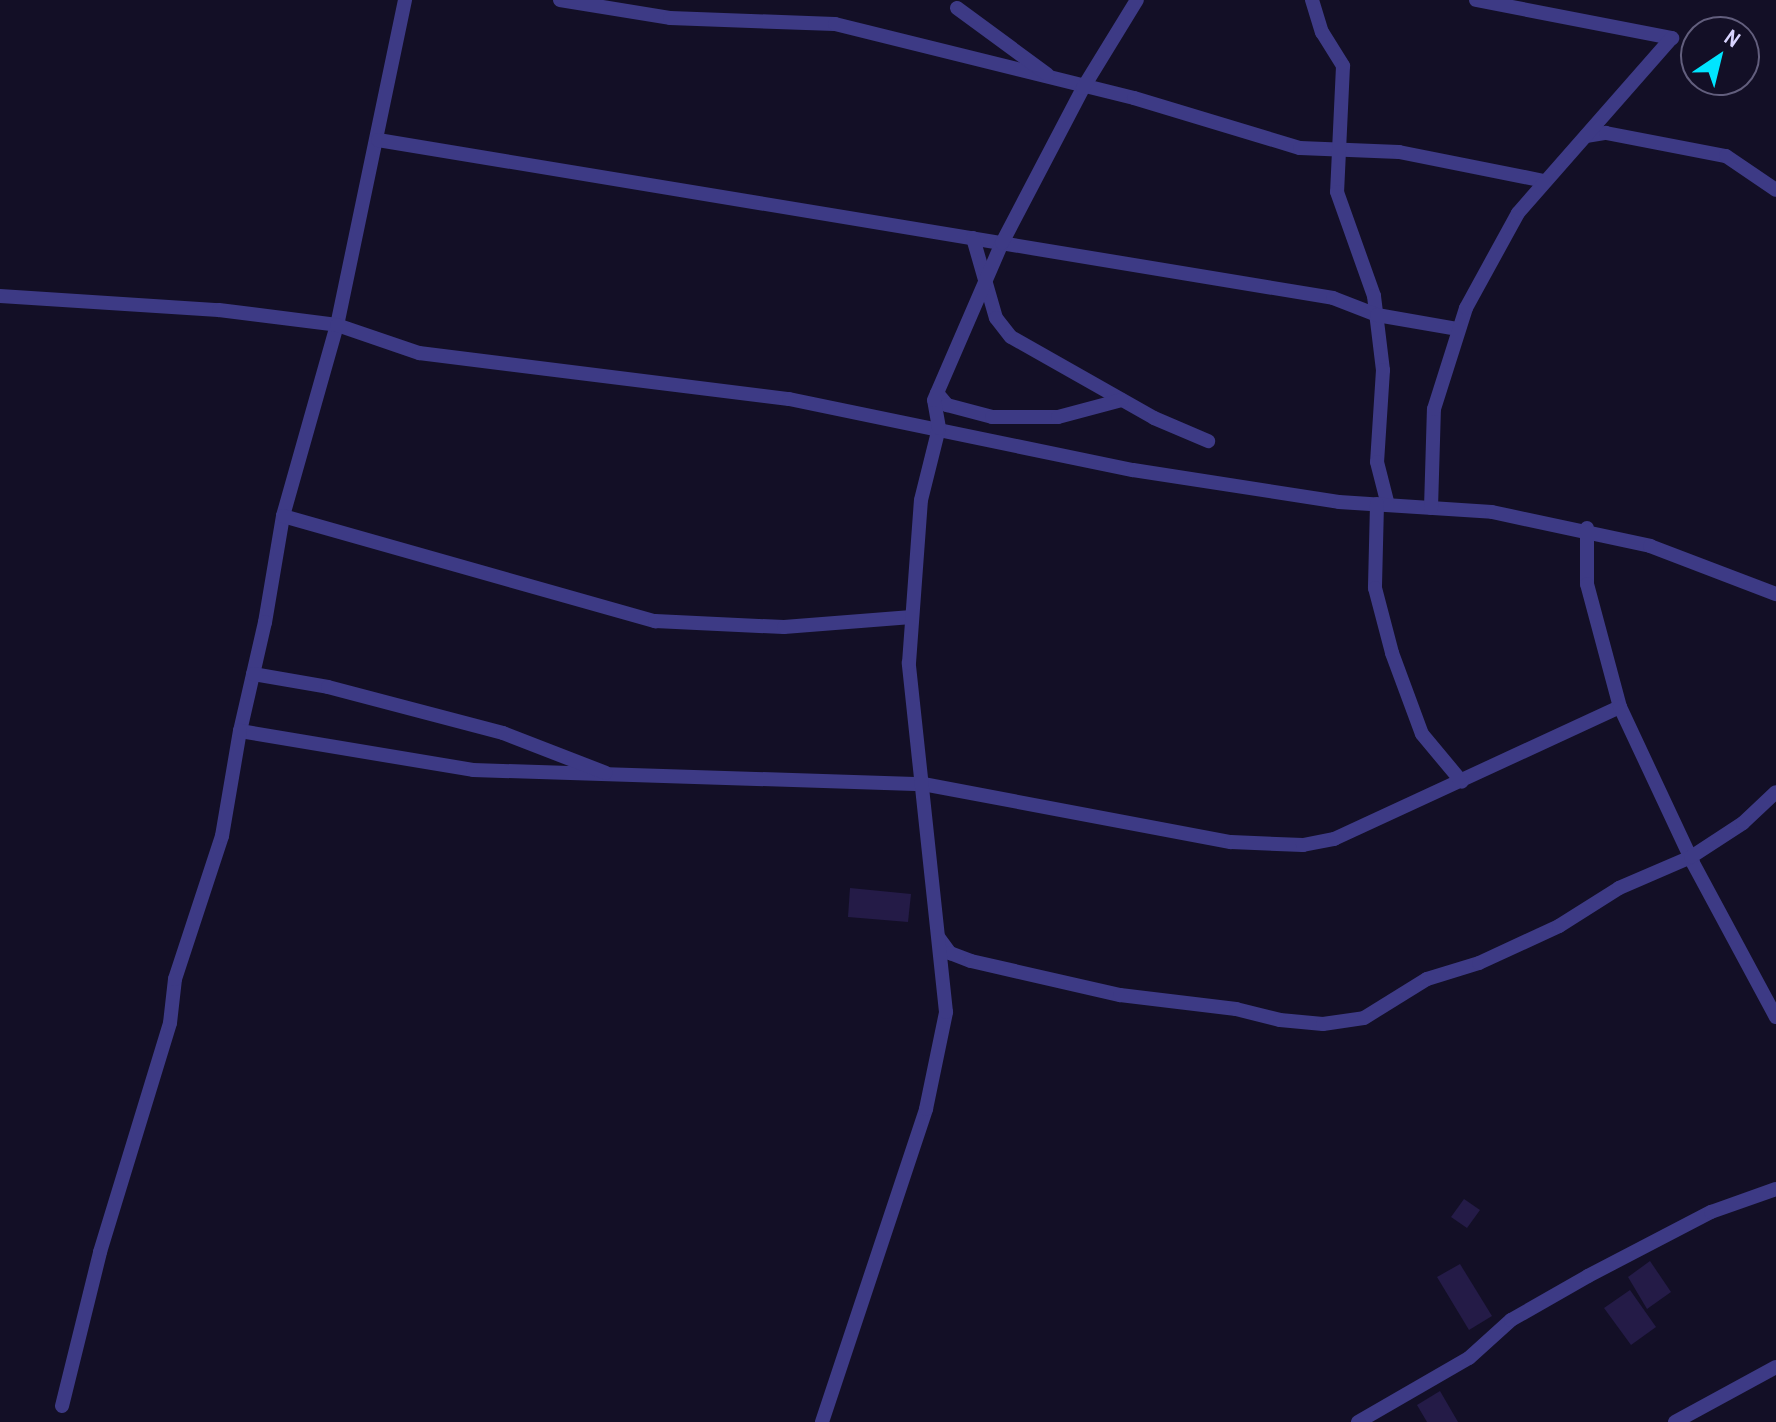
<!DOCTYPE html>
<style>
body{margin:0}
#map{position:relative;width:1776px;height:1422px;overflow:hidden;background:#130f26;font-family:"Archivo Narrow",sans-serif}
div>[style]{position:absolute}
.building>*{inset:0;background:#241b47}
.minor>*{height:14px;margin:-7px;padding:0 7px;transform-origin:7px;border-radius:7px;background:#3d3a85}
span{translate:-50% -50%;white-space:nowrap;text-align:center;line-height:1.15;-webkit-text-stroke:8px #130f26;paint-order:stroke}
.north{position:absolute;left:1680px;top:16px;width:80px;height:80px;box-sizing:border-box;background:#130f26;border:2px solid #625e7d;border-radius:50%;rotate:35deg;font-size:22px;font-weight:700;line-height:32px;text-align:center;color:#d9d4ff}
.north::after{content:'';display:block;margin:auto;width:28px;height:36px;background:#00e5ff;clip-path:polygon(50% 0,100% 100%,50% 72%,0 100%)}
</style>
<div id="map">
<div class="building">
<i style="clip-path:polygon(850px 888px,911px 894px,908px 922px,848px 917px)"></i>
<i style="clip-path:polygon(1464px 1199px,1480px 1210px,1467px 1228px,1451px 1217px)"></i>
<i style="clip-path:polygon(1650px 1261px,1671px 1292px,1647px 1309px,1628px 1277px)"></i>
<i style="clip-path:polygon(1460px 1264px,1492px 1316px,1469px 1330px,1437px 1277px)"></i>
<i style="clip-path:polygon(1630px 1290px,1656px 1327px,1631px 1345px,1604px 1308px)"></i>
<i style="clip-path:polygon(1440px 1391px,1458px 1422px,1427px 1422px,1417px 1405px)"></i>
</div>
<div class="minor">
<i style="left:405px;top:0;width:332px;rotate:101.8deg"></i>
<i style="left:337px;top:325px;width:198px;rotate:105.8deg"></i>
<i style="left:283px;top:516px;width:108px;rotate:99.6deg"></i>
<i style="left:265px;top:622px;width:112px;rotate:102.9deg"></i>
<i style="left:240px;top:731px;width:236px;rotate:9.5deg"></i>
<i style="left:473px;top:770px;width:450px;rotate:1.8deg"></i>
<i style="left:923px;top:784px;width:313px;rotate:10.7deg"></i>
<i style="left:1231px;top:842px;width:72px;rotate:2.4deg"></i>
<i style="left:1303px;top:845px;width:32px;rotate:-11deg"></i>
<i style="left:1334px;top:839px;width:315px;rotate:-24.8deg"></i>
<i style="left:560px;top:0;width:111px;rotate:9.3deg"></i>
<i style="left:670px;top:18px;width:165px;rotate:2.1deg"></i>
<i style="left:835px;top:24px;width:308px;rotate:13.9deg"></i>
<i style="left:1134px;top:98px;width:173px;rotate:16.8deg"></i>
<i style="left:1300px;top:148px;width:99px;rotate:2.3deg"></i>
<i style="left:1399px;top:152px;width:148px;rotate:11.3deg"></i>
<i style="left:1312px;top:0;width:34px;rotate:73deg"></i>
<i style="left:1322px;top:32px;width:40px;rotate:58deg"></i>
<i style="left:1343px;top:66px;width:126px;rotate:92.7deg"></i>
<i style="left:1337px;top:192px;width:110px;rotate:70.4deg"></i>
<i style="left:1374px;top:296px;width:75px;rotate:83.1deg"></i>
<i style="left:1383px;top:370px;width:92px;rotate:93.7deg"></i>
<i style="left:1377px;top:462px;width:44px;rotate:75.7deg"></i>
<i style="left:1476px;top:0;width:200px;rotate:11deg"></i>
<i style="left:957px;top:8px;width:112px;rotate:36.3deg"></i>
<i style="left:1586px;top:136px;width:20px;rotate:-9deg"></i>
<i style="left:1606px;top:133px;width:122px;rotate:10.9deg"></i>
<i style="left:1726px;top:156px;width:60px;rotate:34.2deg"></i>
<i style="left:378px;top:140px;width:968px;rotate:9.39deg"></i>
<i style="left:1333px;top:298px;width:47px;rotate:21.1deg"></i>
<i style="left:1377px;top:315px;width:81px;rotate:9.9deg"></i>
<i style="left:973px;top:238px;width:83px;rotate:74deg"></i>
<i style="left:996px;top:318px;width:24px;rotate:52deg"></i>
<i style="left:1011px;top:337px;width:164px;rotate:29.5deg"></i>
<i style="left:1154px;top:418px;width:59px;rotate:23.1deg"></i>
<i style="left:0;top:296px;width:219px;rotate:3.7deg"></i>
<i style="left:219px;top:310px;width:119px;rotate:7.2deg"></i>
<i style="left:337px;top:325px;width:87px;rotate:18.9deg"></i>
<i style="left:419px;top:353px;width:373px;rotate:7.1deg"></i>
<i style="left:789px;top:399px;width:351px;rotate:11.7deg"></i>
<i style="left:1133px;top:470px;width:208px;rotate:8.8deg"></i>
<i style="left:1339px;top:502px;width:153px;rotate:3.7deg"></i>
<i style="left:1492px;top:512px;width:162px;rotate:12.1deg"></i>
<i style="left:1650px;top:546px;width:135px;rotate:20.9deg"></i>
<i style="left:937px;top:393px;width:16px;rotate:50deg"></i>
<i style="left:947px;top:405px;width:47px;rotate:14.9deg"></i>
<i style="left:992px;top:417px;width:66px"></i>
<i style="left:1058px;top:417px;width:66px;rotate:-14.9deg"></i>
<i style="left:1377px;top:504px;width:84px;rotate:91.4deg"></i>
<i style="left:1375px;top:588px;width:67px;rotate:75.3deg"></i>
<i style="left:1392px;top:653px;width:86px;rotate:69.7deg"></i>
<i style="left:1422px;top:734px;width:62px;rotate:50.2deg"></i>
<i style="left:1431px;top:508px;width:99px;rotate:-88.3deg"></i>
<i style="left:1434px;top:409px;width:106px;rotate:-72.4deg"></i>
<i style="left:1466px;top:308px;width:108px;rotate:-61.3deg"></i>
<i style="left:1518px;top:213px;width:233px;rotate:-48.7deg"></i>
<i style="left:283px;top:516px;width:387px;rotate:15.8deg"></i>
<i style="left:655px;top:621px;width:129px;rotate:2.7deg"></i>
<i style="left:784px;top:627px;width:128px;rotate:-4.5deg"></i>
<i style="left:1587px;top:528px;width:56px;rotate:90deg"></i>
<i style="left:1587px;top:584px;width:127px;rotate:75deg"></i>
<i style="left:1620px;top:707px;width:172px;rotate:64.9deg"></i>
<i style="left:1693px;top:863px;width:175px;rotate:61.7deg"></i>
<i style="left:253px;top:674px;width:76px;rotate:9.8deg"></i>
<i style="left:328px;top:687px;width:181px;rotate:14.7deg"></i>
<i style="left:503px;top:733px;width:110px;rotate:21.2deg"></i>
<i style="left:939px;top:938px;width:19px;rotate:54deg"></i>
<i style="left:950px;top:953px;width:22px;rotate:21deg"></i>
<i style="left:971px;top:961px;width:153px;rotate:12.9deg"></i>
<i style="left:1120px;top:995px;width:117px;rotate:6.9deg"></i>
<i style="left:1236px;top:1009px;width:45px;rotate:14deg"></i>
<i style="left:1280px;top:1020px;width:43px;rotate:5.3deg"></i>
<i style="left:1323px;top:1024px;width:41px;rotate:-8.3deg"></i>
<i style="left:1364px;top:1018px;width:74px;rotate:-31.8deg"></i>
<i style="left:1427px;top:979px;width:54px;rotate:-17.1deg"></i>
<i style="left:1479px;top:963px;width:88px;rotate:-24.8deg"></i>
<i style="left:1559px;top:926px;width:71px;rotate:-32.3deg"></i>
<i style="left:1619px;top:888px;width:78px;rotate:-23.3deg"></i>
<i style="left:1691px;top:857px;width:62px;rotate:-33.2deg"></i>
<i style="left:1743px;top:823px;width:45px;rotate:-43.2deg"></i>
<i style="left:62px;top:1406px;width:159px;rotate:-76.1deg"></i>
<i style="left:100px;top:1252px;width:239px;rotate:-73deg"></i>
<i style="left:170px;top:1023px;width:44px;rotate:-83.5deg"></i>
<i style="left:175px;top:979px;width:151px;rotate:-71.8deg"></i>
<i style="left:222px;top:836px;width:107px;rotate:-80.3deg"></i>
<i style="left:822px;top:1422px;width:330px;rotate:-71.6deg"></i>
<i style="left:926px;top:1109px;width:99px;rotate:-78.3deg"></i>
<i style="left:946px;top:1012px;width:351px;rotate:-96.1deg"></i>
<i style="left:909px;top:663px;width:163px;rotate:-85.8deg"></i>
<i style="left:921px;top:500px;width:74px;rotate:-76deg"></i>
<i style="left:939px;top:428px;width:28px;rotate:-100deg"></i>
<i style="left:934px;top:400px;width:171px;rotate:-66.6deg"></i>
<i style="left:1002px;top:243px;width:175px;rotate:-62.4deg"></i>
<i style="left:1083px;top:88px;width:103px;rotate:-58.5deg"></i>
<i style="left:1358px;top:1422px;width:128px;rotate:-30deg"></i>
<i style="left:1469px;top:1358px;width:57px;rotate:-42.1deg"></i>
<i style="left:1511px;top:1320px;width:89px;rotate:-29.7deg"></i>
<i style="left:1588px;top:1276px;width:139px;rotate:-27.5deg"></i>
<i style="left:1711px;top:1212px;width:69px;rotate:-19.5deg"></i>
<i style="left:1675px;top:1422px;width:115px;rotate:-28.6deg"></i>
</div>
<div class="north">N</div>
</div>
